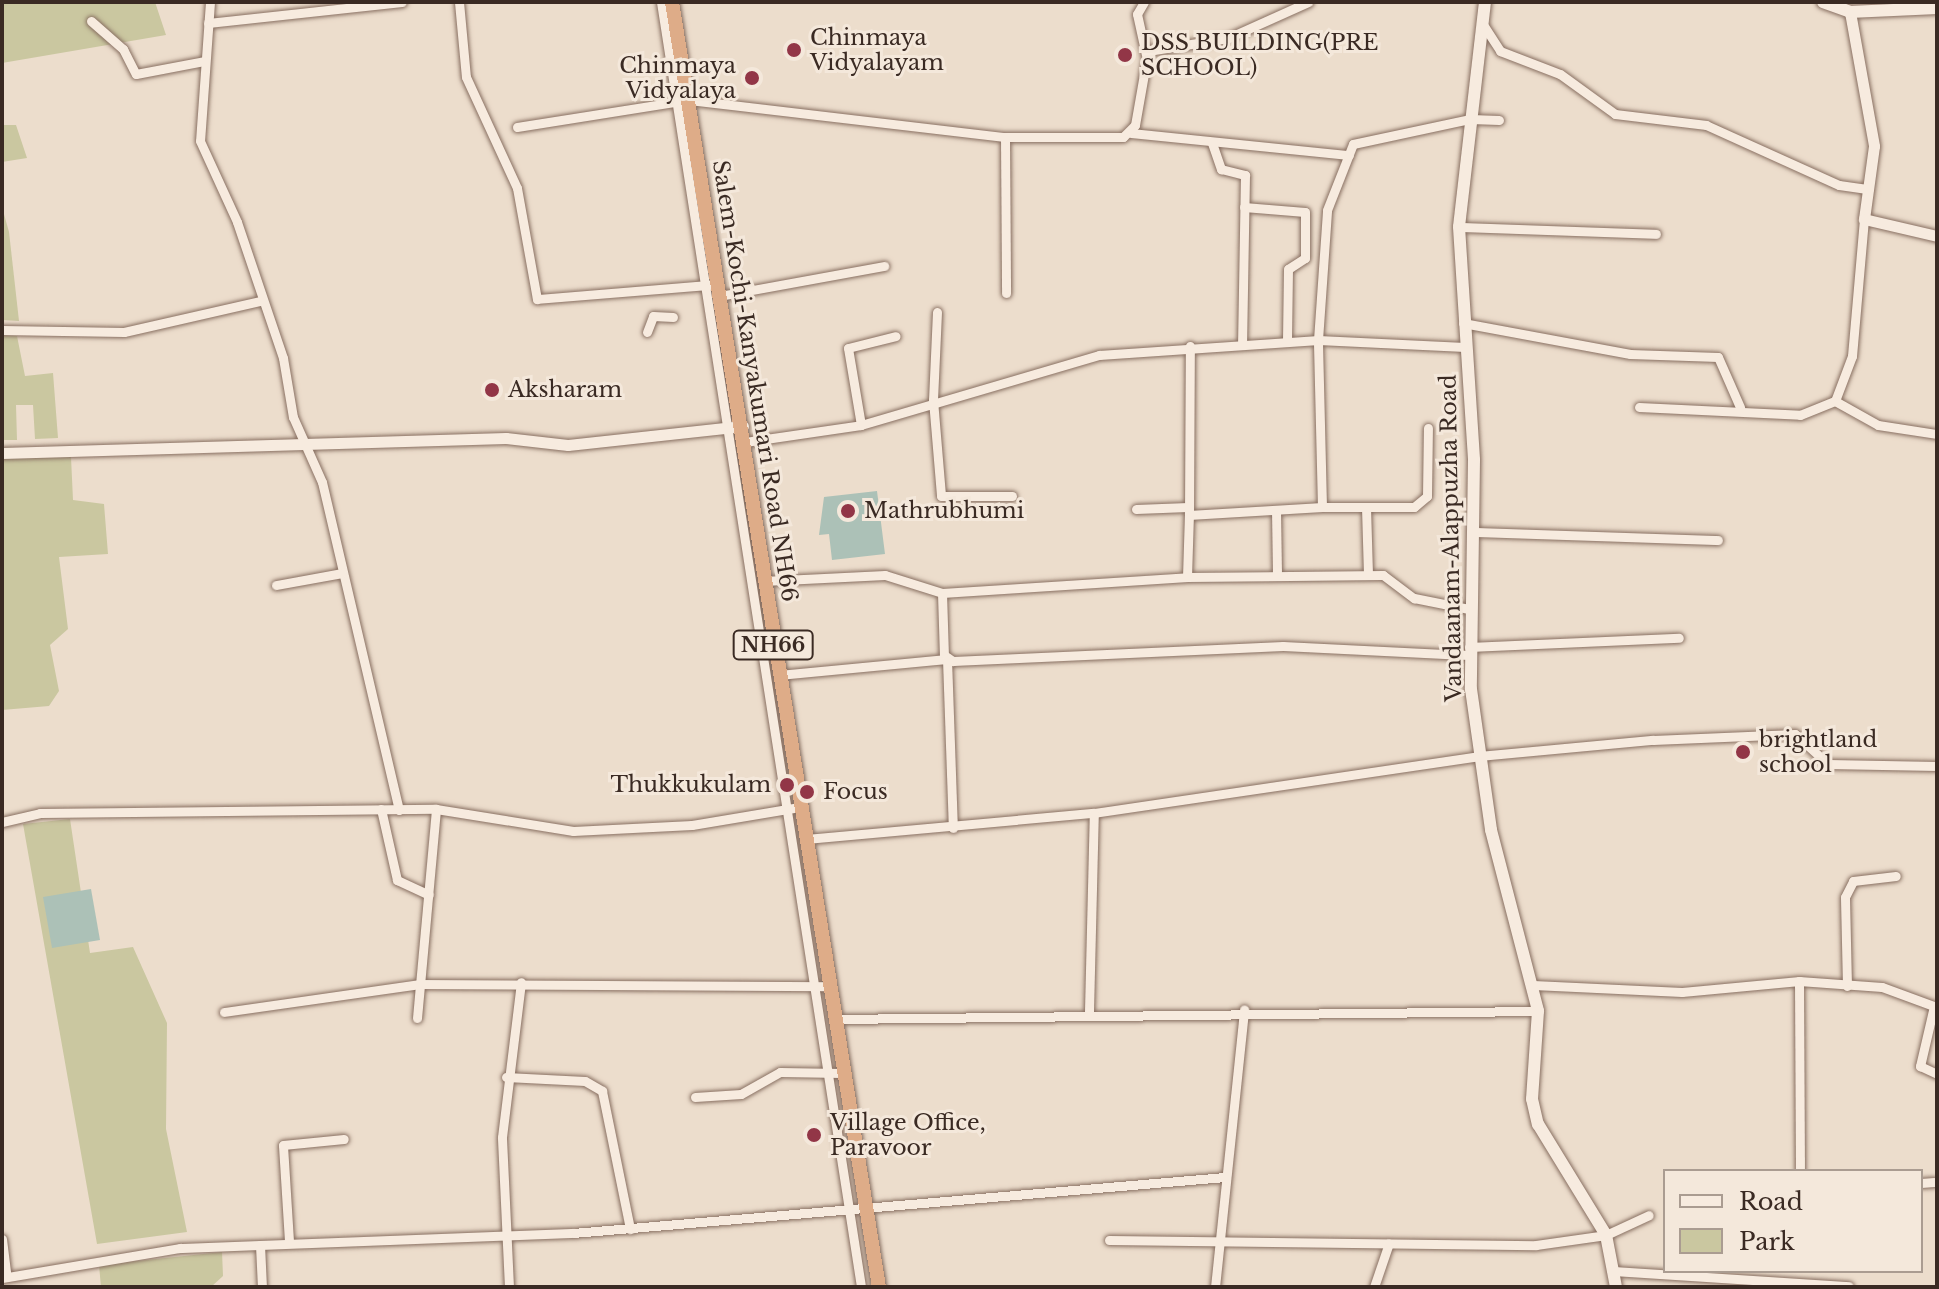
<!DOCTYPE html>
<style>
body{margin:0}
#map{position:relative;width:1939px;height:1289px;overflow:hidden;background:#ecddcc;font-family:"Libre Baskerville",serif}
div>[style]{position:absolute}
.green>*{inset:0;background:#cac7a0}
.water>*{inset:0;background:#acc1b7}
.roads{filter:drop-shadow(0 0 2px #886f61) drop-shadow(0 0 2px #886f61)}
.minor>*{height:9px;margin:-4.5px;padding:0 4.5px;transform-origin:4.5px;border-radius:4.5px;background:#f7ebdf}
.tertiary>*{height:11px;margin:-5.5px;padding:0 5.5px;transform-origin:5.5px;border-radius:5.5px;background:#f7ebdf}
.secondary>*{height:12px;margin:-6px;padding:0 6px;transform-origin:6px;border-radius:6px;background:#f7ebdf}
.trunk>*{height:14px;margin:-7px;padding:0 7px;transform-origin:7px;border-radius:7px;background:#deac88}
.dots>*{width:22px;height:22px;translate:-50% -50%;box-sizing:border-box;border:4px solid #f4e8db;border-radius:50%}
span{translate:-50% -50%;white-space:nowrap;text-align:center;line-height:1.15;-webkit-text-stroke:6px #f4e8db;paint-order:stroke}
.shield-label span{padding:2px 6px;background:#f4e8db;border:2px solid;border-radius:6px;-webkit-text-stroke-width:0}
.shield-label{font-size:20px;color:#3a2a23;font-weight:700}
.poi-label{font-size:22px;color:#3a2a23}
.left{translate:0 -50%;text-align:left}
.right{translate:-100% -50%;text-align:right}
.street-label{font-size:22px;color:#3a2a23}
.frame{position:absolute;inset:0;border:4px solid #3a2a23;pointer-events:none}
.legend{position:absolute;left:1663px;top:1169px;width:260px;height:104px;box-sizing:border-box;background:#f4e8db;border:2px solid #aa9c91;margin:0;padding:10px 14px;list-style:none;font-size:24px;color:#3a2a23}
.legend li{display:flex;align-items:center;gap:16px;height:40px}
.legend b{width:40px;border:2px solid #aa9c91}
</style>
<div id="map">
<div class="green">
<i style="clip-path:polygon(2px 2px,155px 2px,166px 35px,2px 63px)"></i>
<i style="clip-path:polygon(2px 125px,16px 125px,27px 158px,2px 162px)"></i>
<i style="clip-path:polygon(2px 207px,9px 232px,19px 321px,2px 320px)"></i>
<i style="clip-path:polygon(2px 335px,17px 336px,25px 376px,53px 373px,58px 438px,35px 439px,33px 405px,16px 405px,17px 440px,2px 440px)"></i>
<i style="clip-path:polygon(71px 457px,73px 500px,104px 504px,108px 554px,59px 557px,68px 629px,50px 645px,59px 691px,49px 706px,2px 710px,2px 458px)"></i>
<i style="clip-path:polygon(70px 819px,90px 953px,133px 947px,167px 1023px,166px 1129px,187px 1232px,97px 1244px,23px 824px)"></i>
<i style="clip-path:polygon(222px 1252px,223px 1276px,211px 1287px,101px 1287px,99px 1265px)"></i>
</div>
<div class="water">
<i style="clip-path:polygon(877px 491px,885px 554px,832px 560px,829px 534px,819px 535px,824px 497px)"></i>
<i style="clip-path:polygon(91px 889px,100px 940px,52px 948px,43px 897px)"></i>
</div>
<div class="roads">
<div class="minor">
<i style="left:210px;top:2px;width:139px;rotate:94.1deg"></i>
<i style="left:200px;top:141px;width:89px;rotate:65.4deg"></i>
<i style="left:237px;top:222px;width:144px;rotate:71.3deg"></i>
<i style="left:283px;top:358px;width:60px;rotate:80.4deg"></i>
<i style="left:293px;top:417px;width:71px;rotate:66deg"></i>
<i style="left:322px;top:482px;width:337px;rotate:76.8deg"></i>
<i style="left:459px;top:2px;width:75px;rotate:84.7deg"></i>
<i style="left:466px;top:77px;width:122px;rotate:65.3deg"></i>
<i style="left:517px;top:188px;width:113px;rotate:79.8deg"></i>
<i style="left:537px;top:299px;width:173px;rotate:-4.7deg"></i>
<i style="left:661px;top:2px;width:1300px;rotate:81.15deg"></i>
<i style="left:1144px;top:2px;width:14px;rotate:120deg"></i>
<i style="left:1137px;top:14px;width:42px;rotate:77.6deg"></i>
<i style="left:91px;top:21px;width:43px;rotate:41.2deg"></i>
<i style="left:123px;top:49px;width:28px;rotate:63deg"></i>
<i style="left:136px;top:74px;width:69px;rotate:-10.8deg"></i>
<i style="left:208px;top:23px;width:195px;rotate:-6.2deg"></i>
<i style="left:1484px;top:26px;width:30px;rotate:57deg"></i>
<i style="left:1500px;top:51px;width:64px;rotate:21deg"></i>
<i style="left:1560px;top:74px;width:68px;rotate:36deg"></i>
<i style="left:1615px;top:114px;width:92px;rotate:6.9deg"></i>
<i style="left:1706px;top:125px;width:146px;rotate:24.3deg"></i>
<i style="left:1839px;top:185px;width:30px;rotate:8deg"></i>
<i style="left:689px;top:100px;width:318px;rotate:6.7deg"></i>
<i style="left:1005px;top:137px;width:118px"></i>
<i style="left:1123px;top:137px;width:17px;rotate:-45deg"></i>
<i style="left:1135px;top:125px;width:75px;rotate:-80deg"></i>
<i style="left:1148px;top:51px;width:81px;rotate:-9.2deg"></i>
<i style="left:1228px;top:38px;width:88px;rotate:-24.2deg"></i>
<i style="left:517px;top:127px;width:159px;rotate:-9deg"></i>
<i style="left:1131px;top:133px;width:219px;rotate:5.8deg"></i>
<i style="left:1005px;top:137px;width:156px;rotate:89.6deg"></i>
<i style="left:1212px;top:143px;width:28px;rotate:71deg"></i>
<i style="left:1221px;top:169px;width:25px;rotate:14deg"></i>
<i style="left:1245px;top:175px;width:169px;rotate:91deg"></i>
<i style="left:1244px;top:207px;width:61px;rotate:4.7deg"></i>
<i style="left:1305px;top:212px;width:46px;rotate:90deg"></i>
<i style="left:1305px;top:258px;width:20px;rotate:147deg"></i>
<i style="left:1288px;top:269px;width:72px;rotate:90.8deg"></i>
<i style="left:1459px;top:227px;width:197px;rotate:2deg"></i>
<i style="left:719px;top:296px;width:168px;rotate:-10.3deg"></i>
<i style="left:937px;top:312px;width:88px;rotate:92.6deg"></i>
<i style="left:933px;top:400px;width:96px;rotate:85.2deg"></i>
<i style="left:941px;top:496px;width:71px"></i>
<i style="left:1463px;top:323px;width:170px;rotate:10.5deg"></i>
<i style="left:1630px;top:354px;width:88px;rotate:2deg"></i>
<i style="left:1718px;top:357px;width:55px;rotate:66.3deg"></i>
<i style="left:2px;top:330px;width:122px;rotate:0.9deg"></i>
<i style="left:124px;top:332px;width:140px;rotate:-12.8deg"></i>
<i style="left:647px;top:332px;width:17px;rotate:-69deg"></i>
<i style="left:653px;top:316px;width:20px;rotate:3deg"></i>
<i style="left:1835px;top:401px;width:49px;rotate:29.2deg"></i>
<i style="left:1878px;top:425px;width:60px;rotate:8.7deg"></i>
<i style="left:1639px;top:407px;width:161px;rotate:2.8deg"></i>
<i style="left:1800px;top:415px;width:38px;rotate:-22deg"></i>
<i style="left:1835px;top:401px;width:48px;rotate:-69.3deg"></i>
<i style="left:1852px;top:356px;width:138px;rotate:-85deg"></i>
<i style="left:861px;top:425px;width:78px;rotate:-99.6deg"></i>
<i style="left:848px;top:348px;width:49px;rotate:-14deg"></i>
<i style="left:745px;top:442px;width:117px;rotate:-8.3deg"></i>
<i style="left:861px;top:425px;width:248px;rotate:-16.4deg"></i>
<i style="left:1099px;top:355px;width:220px;rotate:-3.9deg"></i>
<i style="left:1318px;top:340px;width:147px;rotate:2.7deg"></i>
<i style="left:1322px;top:507px;width:92px"></i>
<i style="left:1414px;top:507px;width:17px;rotate:-40deg"></i>
<i style="left:1427px;top:496px;width:68px;rotate:-89.2deg"></i>
<i style="left:1366px;top:507px;width:68px;rotate:88.3deg"></i>
<i style="left:1136px;top:509px;width:52px;rotate:-2.2deg"></i>
<i style="left:1276px;top:510px;width:66px;rotate:89.1deg"></i>
<i style="left:1189px;top:515px;width:169px;rotate:-89.7deg"></i>
<i style="left:1473px;top:532px;width:245px;rotate:1.9deg"></i>
<i style="left:1187px;top:577px;width:62px;rotate:-88.2deg"></i>
<i style="left:1189px;top:515px;width:133px;rotate:-3.4deg"></i>
<i style="left:1322px;top:507px;width:167px;rotate:-91.4deg"></i>
<i style="left:1318px;top:340px;width:130px;rotate:-86deg"></i>
<i style="left:1327px;top:210px;width:71px;rotate:-68.5deg"></i>
<i style="left:1353px;top:144px;width:120px;rotate:-12.1deg"></i>
<i style="left:1470px;top:119px;width:29px;rotate:2deg"></i>
<i style="left:763px;top:581px;width:122px;rotate:-2.8deg"></i>
<i style="left:885px;top:575px;width:60px;rotate:17.5deg"></i>
<i style="left:942px;top:593px;width:246px;rotate:-3.7deg"></i>
<i style="left:1187px;top:577px;width:196px;rotate:-0.6deg"></i>
<i style="left:1383px;top:575px;width:39px;rotate:37deg"></i>
<i style="left:1414px;top:598px;width:56px;rotate:11.3deg"></i>
<i style="left:276px;top:585px;width:67px;rotate:-10.3deg"></i>
<i style="left:942px;top:593px;width:62px;rotate:88.2deg"></i>
<i style="left:944px;top:655px;width:11px;rotate:34deg"></i>
<i style="left:953px;top:661px;width:330px;rotate:-2.6deg"></i>
<i style="left:1283px;top:646px;width:186px;rotate:2.8deg"></i>
<i style="left:1469px;top:647px;width:210px;rotate:-2.5deg"></i>
<i style="left:778px;top:675px;width:170px;rotate:-5.4deg"></i>
<i style="left:947px;top:659px;width:169px;rotate:88deg"></i>
<i style="left:381px;top:809px;width:73px;rotate:77.3deg"></i>
<i style="left:397px;top:880px;width:35px;rotate:25deg"></i>
<i style="left:2px;top:822px;width:39px;rotate:-13deg"></i>
<i style="left:40px;top:813px;width:396px;rotate:-0.6deg"></i>
<i style="left:436px;top:809px;width:139px;rotate:9.1deg"></i>
<i style="left:573px;top:831px;width:119px;rotate:-2.9deg"></i>
<i style="left:692px;top:825px;width:109px;rotate:-9.5deg"></i>
<i style="left:806px;top:839px;width:289px;rotate:-5.2deg"></i>
<i style="left:1094px;top:813px;width:389px;rotate:-8.4deg"></i>
<i style="left:1479px;top:756px;width:175px;rotate:-5.3deg"></i>
<i style="left:1653px;top:740px;width:142px;rotate:-2.4deg"></i>
<i style="left:1795px;top:734px;width:45px;rotate:42.3deg"></i>
<i style="left:1828px;top:764px;width:109px;rotate:1.1deg"></i>
<i style="left:1799px;top:981px;width:190px;rotate:89.7deg"></i>
<i style="left:1533px;top:985px;width:149px;rotate:2.7deg"></i>
<i style="left:1682px;top:992px;width:118px;rotate:-5.4deg"></i>
<i style="left:1799px;top:981px;width:83px;rotate:4.1deg"></i>
<i style="left:1882px;top:987px;width:55px;rotate:20.1deg"></i>
<i style="left:1934px;top:1006px;width:62px;rotate:103.1deg"></i>
<i style="left:1920px;top:1066px;width:19px;rotate:25deg"></i>
<i style="left:1847px;top:986px;width:89px;rotate:-91.3deg"></i>
<i style="left:1845px;top:897px;width:18px;rotate:-63deg"></i>
<i style="left:1853px;top:881px;width:43px;rotate:-6.6deg"></i>
<i style="left:1089px;top:1011px;width:198px;rotate:-88.6deg"></i>
<i style="left:224px;top:1012px;width:199px;rotate:-8.1deg"></i>
<i style="left:421px;top:984px;width:406px;rotate:0.3deg"></i>
<i style="left:417px;top:1018px;width:210px;rotate:-84.8deg"></i>
<i style="left:834px;top:1019px;width:704px;rotate:-0.65deg"></i>
<i style="left:506px;top:1077px;width:79px;rotate:2.9deg"></i>
<i style="left:585px;top:1081px;width:20px;rotate:30deg"></i>
<i style="left:602px;top:1091px;width:141px;rotate:78.5deg"></i>
<i style="left:695px;top:1097px;width:46px;rotate:-3.7deg"></i>
<i style="left:741px;top:1094px;width:45px;rotate:-29.4deg"></i>
<i style="left:780px;top:1072px;width:61px;rotate:0.9deg"></i>
<i style="left:1921px;top:1183px;width:13px;rotate:-4deg"></i>
<i style="left:2px;top:1239px;width:38px;rotate:83deg"></i>
<i style="left:1109px;top:1240px;width:427px;rotate:0.7deg"></i>
<i style="left:1536px;top:1245px;width:71px;rotate:-8.1deg"></i>
<i style="left:1606px;top:1235px;width:47px;rotate:-24.9deg"></i>
<i style="left:289px;top:1241px;width:96px;rotate:-93.6deg"></i>
<i style="left:283px;top:1145px;width:61px;rotate:-5.6deg"></i>
<i style="left:260px;top:1245px;width:42px;rotate:87.3deg"></i>
<i style="left:1614px;top:1271px;width:235px;rotate:3.7deg"></i>
<i style="left:2px;top:1278px;width:181px;rotate:-9.6deg"></i>
<i style="left:180px;top:1248px;width:393px;rotate:-2.2deg"></i>
<i style="left:573px;top:1233px;width:654px;rotate:-4.91deg"></i>
<i style="left:509px;top:1287px;width:150px;rotate:-92.7deg"></i>
<i style="left:502px;top:1137px;width:156px;rotate:-83deg"></i>
<i style="left:1215px;top:1287px;width:279px;rotate:-84deg"></i>
<i style="left:1374px;top:1287px;width:46px;rotate:-71.2deg"></i>
</div>
<div class="tertiary">
<i style="left:1850px;top:12px;width:136px;rotate:79.8deg"></i>
<i style="left:1874px;top:146px;width:74px;rotate:97.8deg"></i>
<i style="left:1864px;top:219px;width:75px;rotate:13.1deg"></i>
<i style="left:2px;top:453px;width:504px;rotate:-1.7deg"></i>
<i style="left:506px;top:438px;width:62px;rotate:6.4deg"></i>
<i style="left:568px;top:445px;width:176px;rotate:-6.2deg"></i>
</div>
<div class="secondary">
<i style="left:1485px;top:2px;width:226px;rotate:96.6deg"></i>
<i style="left:1459px;top:227px;width:233px;rotate:86.3deg"></i>
<i style="left:1474px;top:460px;width:229px;rotate:90.8deg"></i>
<i style="left:1471px;top:689px;width:142px;rotate:81.9deg"></i>
<i style="left:1491px;top:830px;width:187px;rotate:75.4deg"></i>
<i style="left:1538px;top:1011px;width:88px;rotate:93.9deg"></i>
<i style="left:1532px;top:1099px;width:26px;rotate:77deg"></i>
<i style="left:1538px;top:1124px;width:130px;rotate:58.5deg"></i>
<i style="left:1606px;top:1235px;width:53px;rotate:79.1deg"></i>
<i style="left:1823px;top:2px;width:29px;rotate:20deg"></i>
<i style="left:1850px;top:12px;width:87px;rotate:-2.6deg"></i>
</div>
<div class="trunk">
<i style="left:672px;top:2px;width:1302px;rotate:80.85deg"></i>
</div>
</div>
<div class="dots">
<i style="left:794px;top:50px;background:#923647"></i>
<i style="left:1125px;top:55px;background:#923647"></i>
<i style="left:752px;top:78px;background:#923647"></i>
<i style="left:492px;top:390px;background:#923647"></i>
<i style="left:848px;top:511px;background:#923647"></i>
<i style="left:1743px;top:752px;background:#923647"></i>
<i style="left:787px;top:785px;background:#923647"></i>
<i style="left:807px;top:792px;background:#923647"></i>
<i style="left:814px;top:1135px;background:#923647"></i>
</div>
<div class="shield-label">
<span style="left:773px;top:645px">NH66</span>
</div>
<div class="poi-label">
<span class="left" style="left:810px;top:50px">Chinmaya<br>Vidyalayam</span>
<span class="left" style="left:1141px;top:55px">DSS BUILDING(PRE<br>SCHOOL)</span>
<span class="right" style="left:736px;top:78px">Chinmaya<br>Vidyalaya</span>
<span class="left" style="left:508px;top:390px">Aksharam</span>
<span class="left" style="left:864px;top:511px">Mathrubhumi</span>
<span class="left" style="left:1759px;top:752px">brightland<br>school</span>
<span class="right" style="left:771px;top:785px">Thukkukulam</span>
<span class="left" style="left:823px;top:792px">Focus</span>
<span class="left" style="left:830px;top:1135px">Village Office,<br>Paravoor</span>
</div>
<div class="street-label">
<span style="left:755px;top:381px;rotate:81deg">Salem-Kochi-Kanyakumari Road NH66</span>
<span style="left:1451px;top:538px;rotate:-91deg">Vandaanam-Alappuzha Road</span>
</div>
<div class="frame"></div>
<ul class="legend">
<li><b style="height:10px;background:#f7ebdf"></b>Road</li>
<li><b style="height:22px;background:#cac7a0"></b>Park</li>
</ul>
</div>
